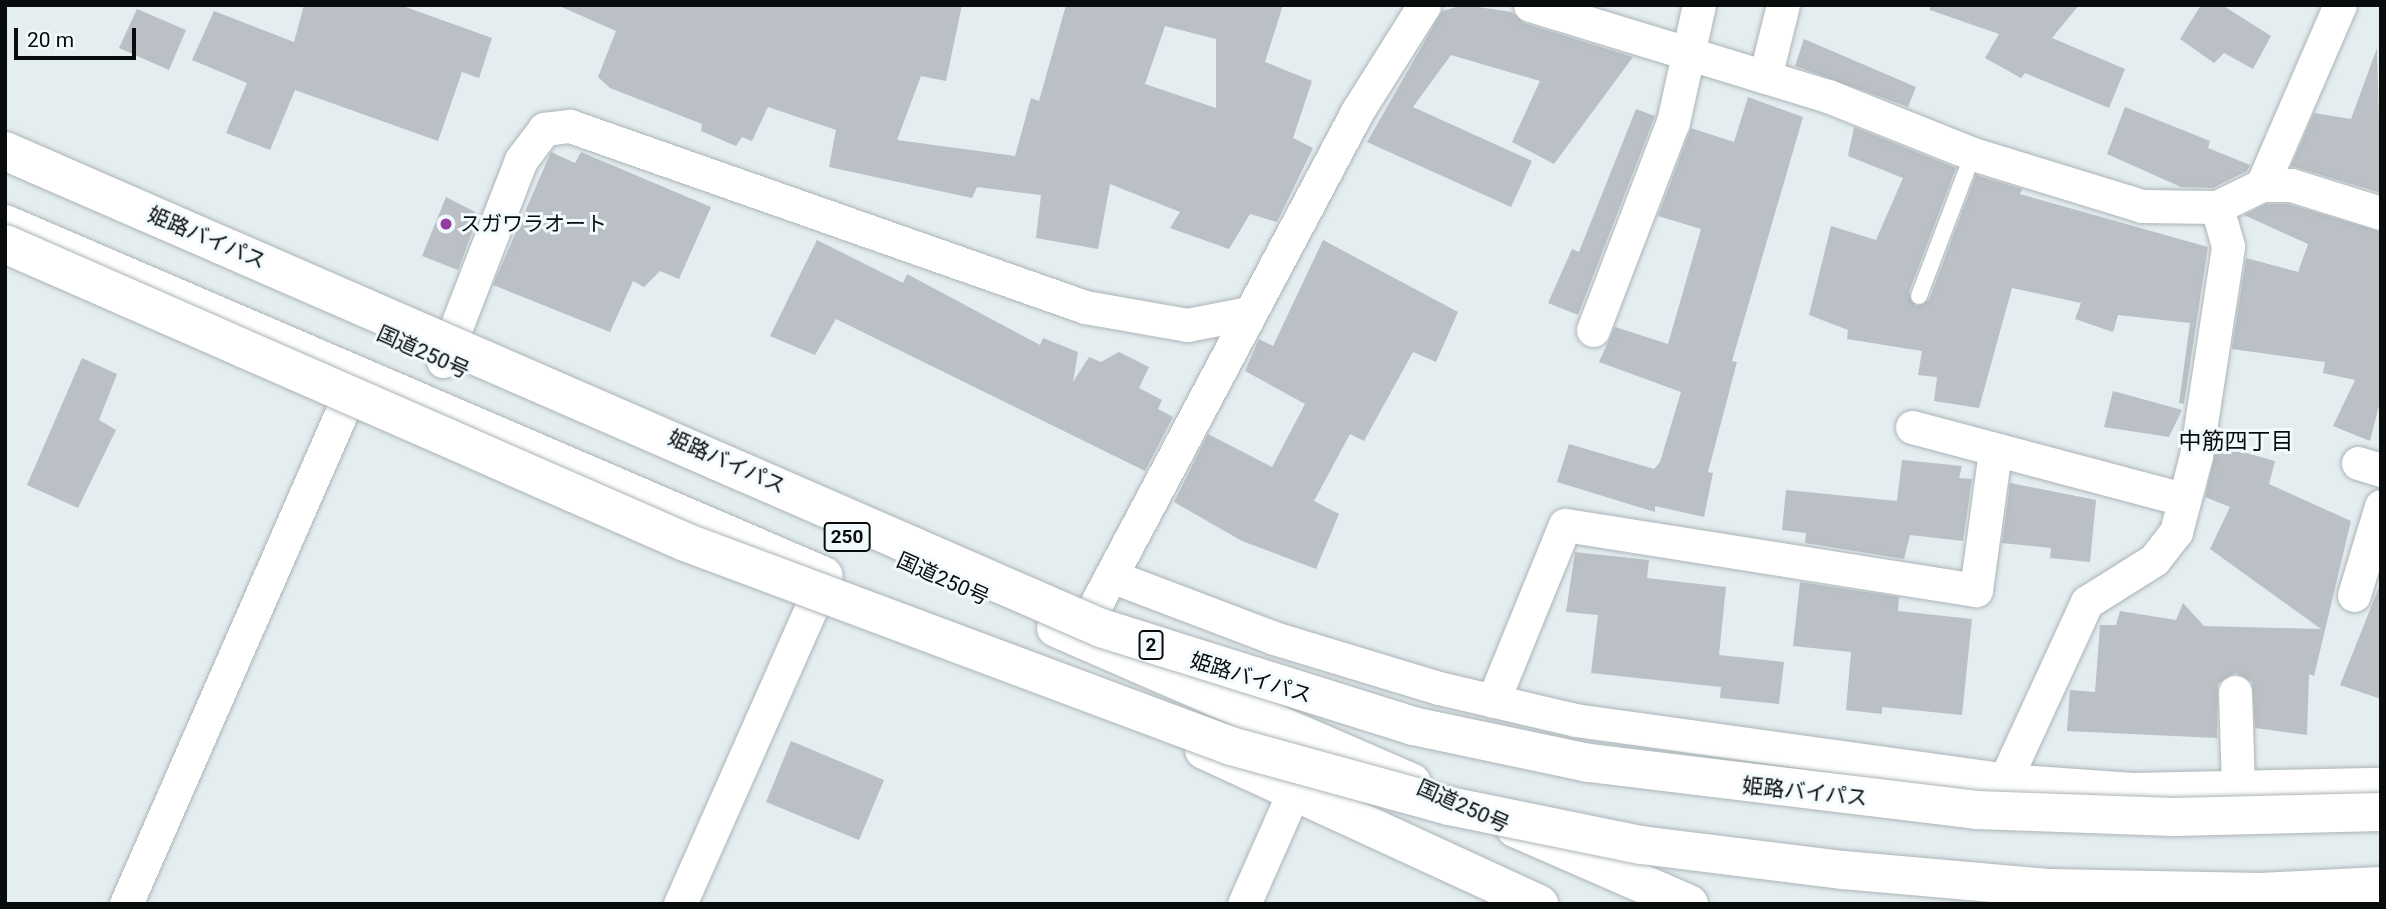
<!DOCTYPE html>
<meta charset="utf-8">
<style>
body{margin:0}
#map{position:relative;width:2386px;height:909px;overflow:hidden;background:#e4edf0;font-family:Roboto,"Noto Sans JP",sans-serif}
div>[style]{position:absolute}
.building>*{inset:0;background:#bac0c5}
.roads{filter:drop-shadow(0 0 2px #acb4b7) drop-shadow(0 0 2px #acb4b7)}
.service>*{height:16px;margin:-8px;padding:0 8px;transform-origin:8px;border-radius:8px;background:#fff}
.minor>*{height:33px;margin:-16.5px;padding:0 16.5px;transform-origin:16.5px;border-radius:16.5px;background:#fff}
.trunk>*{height:38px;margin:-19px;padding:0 19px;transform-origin:19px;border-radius:19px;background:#fff}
.bridges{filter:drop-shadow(0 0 2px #acb4b7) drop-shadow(0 0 2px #acb4b7)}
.motorway-bridge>*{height:38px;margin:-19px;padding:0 19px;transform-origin:19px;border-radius:19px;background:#fff}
.dots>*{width:19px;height:19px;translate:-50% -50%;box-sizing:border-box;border:4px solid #f2fafd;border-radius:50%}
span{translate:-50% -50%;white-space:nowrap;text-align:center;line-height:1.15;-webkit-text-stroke:6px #f2fafd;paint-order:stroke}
.shield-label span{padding:2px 5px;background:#f2fafd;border:2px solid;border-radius:5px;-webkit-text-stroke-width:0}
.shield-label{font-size:19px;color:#090c0d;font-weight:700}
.poi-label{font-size:21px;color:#090c0d}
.left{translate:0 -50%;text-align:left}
.street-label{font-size:21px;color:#090c0d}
.neighbourhood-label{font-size:23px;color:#090c0d}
.frame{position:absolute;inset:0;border:7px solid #090c0d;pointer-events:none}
.scale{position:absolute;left:14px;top:28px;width:122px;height:32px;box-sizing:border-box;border:4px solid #090c0d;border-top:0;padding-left:9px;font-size:21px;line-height:24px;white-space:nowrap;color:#090c0d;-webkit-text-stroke:5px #f2fafd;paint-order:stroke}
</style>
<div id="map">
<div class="building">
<i style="clip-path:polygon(304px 5px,400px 5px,492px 38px,479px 78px,462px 72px,438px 141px,295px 90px,270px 150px,226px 133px,247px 83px,192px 60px,214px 11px,294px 42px)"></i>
<i style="clip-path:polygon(evenodd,557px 5px,962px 5px,946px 81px,921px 76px,897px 140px,1015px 156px,1031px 98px,1039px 101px,1066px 5px,1283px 5px,1265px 62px,1312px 81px,1293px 138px,1313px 148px,1277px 222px,1250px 214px,1229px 249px,1170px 228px,1180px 212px,1110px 184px,1098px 249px,1036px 238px,1041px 195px,977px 187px,972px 198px,829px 167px,836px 130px,768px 107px,752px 141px,742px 137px,736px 146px,701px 131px,702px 124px,610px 88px,598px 77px,616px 31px,557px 5px,1165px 26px,1216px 39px,1216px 108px,1145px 84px,1165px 26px)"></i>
<i style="clip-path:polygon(1464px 5px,1512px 12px,1524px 23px,1633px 57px,1554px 164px,1512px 142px,1540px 81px,1451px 55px,1413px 107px,1532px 161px,1511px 207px,1367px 142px,1442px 11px)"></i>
<i style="clip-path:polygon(1930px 5px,2079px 5px,2052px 38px,2125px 69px,2109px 108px,2025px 73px,2021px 78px,1985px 58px,1999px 34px,1930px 10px)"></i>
<i style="clip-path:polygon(2201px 5px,2222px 5px,2271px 36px,2253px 69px,2224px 53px,2214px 63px,2180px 39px)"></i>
<i style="clip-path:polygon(137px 9px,186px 30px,169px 70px,119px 48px)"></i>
<i style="clip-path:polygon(1804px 39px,1916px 87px,1908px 107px,1795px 66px)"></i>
<i style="clip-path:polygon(2377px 48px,2381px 193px,2291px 166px,2314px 113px,2351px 119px)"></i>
<i style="clip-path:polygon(1748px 97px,1803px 117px,1732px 361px,1737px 362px,1708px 472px,1713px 473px,1704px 517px,1655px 506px,1655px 512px,1557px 482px,1569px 444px,1654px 469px,1660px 462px,1681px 392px,1599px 362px,1615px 327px,1668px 344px,1701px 229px,1658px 216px,1691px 128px,1734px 142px)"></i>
<i style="clip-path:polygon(2125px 107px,2210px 141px,2208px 148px,2250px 165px,2247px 171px,2213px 188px,2181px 187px,2107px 154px)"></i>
<i style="clip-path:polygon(1636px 109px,1655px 116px,1578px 315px,1548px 303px,1572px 249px,1579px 252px)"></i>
<i style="clip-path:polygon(1854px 127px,1956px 168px,1909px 292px,1916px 306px,1929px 300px,1976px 175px,2022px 189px,2020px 194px,2208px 247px,2184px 404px,2179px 403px,2190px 323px,2118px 315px,2113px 332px,2075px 319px,2081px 303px,2012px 288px,1979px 408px,1934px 401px,1937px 377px,1918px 375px,1922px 351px,1847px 339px,1848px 330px,1809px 315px,1831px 226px,1876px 240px,1903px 178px,1848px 156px)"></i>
<i style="clip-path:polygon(551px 152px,575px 163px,581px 152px,711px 207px,679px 279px,660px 271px,644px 287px,633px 281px,610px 332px,493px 285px)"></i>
<i style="clip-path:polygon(446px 197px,479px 214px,458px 270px,422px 256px)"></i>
<i style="clip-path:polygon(2266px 204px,2288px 204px,2381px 232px,2381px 398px,2370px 441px,2333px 426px,2355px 380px,2323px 373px,2325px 362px,2232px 349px,2246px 258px,2298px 272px,2308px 244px,2244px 215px)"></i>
<i style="clip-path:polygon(817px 240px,903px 283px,907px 274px,1040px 345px,1043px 338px,1078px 352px,1073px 382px,1089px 357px,1101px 362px,1119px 352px,1149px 367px,1139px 388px,1162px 400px,1158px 409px,1173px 417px,1145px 471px,836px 319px,815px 355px,770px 336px)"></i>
<i style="clip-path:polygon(1323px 240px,1458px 312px,1436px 362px,1413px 352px,1364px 441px,1350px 434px,1314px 501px,1339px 514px,1316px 569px,1242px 541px,1174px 502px,1208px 434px,1272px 467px,1305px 404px,1245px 371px,1259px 339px,1273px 346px)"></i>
<i style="clip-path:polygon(82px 358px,117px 374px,99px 420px,116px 430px,78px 508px,27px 485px)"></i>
<i style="clip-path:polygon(2113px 391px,2182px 410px,2169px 437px,2104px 427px)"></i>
<i style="clip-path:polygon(2217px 445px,2275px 461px,2269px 484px,2351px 521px,2314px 676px,2309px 674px,2307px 735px,2255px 728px,2252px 682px,2235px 673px,2218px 684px,2217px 738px,2067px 731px,2070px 690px,2095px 692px,2100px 625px,2116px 625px,2120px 611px,2176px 620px,2183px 603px,2204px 626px,2321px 629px,2210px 549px,2230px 507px,2205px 497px)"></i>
<i style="clip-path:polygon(1902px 460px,1962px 466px,1959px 478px,1972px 479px,1963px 541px,1910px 535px,1904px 559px,1805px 543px,1806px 533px,1782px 530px,1786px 490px,1897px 501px)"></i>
<i style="clip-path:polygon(2010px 483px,2096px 500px,2090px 562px,2050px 558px,2051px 548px,2002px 543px)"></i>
<i style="clip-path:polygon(1575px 552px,1649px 560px,1647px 578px,1726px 587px,1719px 655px,1784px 662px,1779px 704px,1720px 698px,1721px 687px,1591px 673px,1598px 615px,1566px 612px)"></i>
<i style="clip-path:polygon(1800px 582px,1899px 597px,1898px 611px,1972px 619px,1962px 715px,1882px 707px,1882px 714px,1846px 710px,1851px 652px,1793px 646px)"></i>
<i style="clip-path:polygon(2379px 587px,2381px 587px,2381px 699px,2340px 685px)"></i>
<i style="clip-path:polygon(791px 741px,884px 780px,859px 840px,766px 802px)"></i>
</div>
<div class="roads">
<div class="service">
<i style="left:1919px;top:296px;width:152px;rotate:-69.2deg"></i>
</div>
<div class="minor">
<i style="left:1530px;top:5px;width:312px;rotate:17deg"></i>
<i style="left:1828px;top:96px;width:156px;rotate:21.8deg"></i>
<i style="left:1973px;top:154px;width:177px;rotate:17.1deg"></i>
<i style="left:2142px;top:206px;width:75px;rotate:0.8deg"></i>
<i style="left:2217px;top:207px;width:50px;rotate:-26.1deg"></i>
<i style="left:2262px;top:185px;width:29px"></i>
<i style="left:2291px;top:185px;width:94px;rotate:17.3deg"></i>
<i style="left:1765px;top:77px;width:74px;rotate:-76deg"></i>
<i style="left:2262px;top:185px;width:196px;rotate:-66.6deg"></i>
<i style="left:1593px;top:330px;width:223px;rotate:-69deg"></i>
<i style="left:1673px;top:122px;width:120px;rotate:-77.5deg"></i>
<i style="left:443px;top:361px;width:216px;rotate:-68.8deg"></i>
<i style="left:521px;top:160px;width:39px;rotate:-53deg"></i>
<i style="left:544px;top:129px;width:26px;rotate:-7deg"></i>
<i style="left:570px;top:126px;width:546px;rotate:19.36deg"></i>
<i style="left:1085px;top:307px;width:104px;rotate:10deg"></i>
<i style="left:1187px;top:325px;width:63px;rotate:-11deg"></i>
<i style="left:1912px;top:427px;width:280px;rotate:14.9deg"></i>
<i style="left:2358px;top:463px;width:24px;rotate:17deg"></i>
<i style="left:1111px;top:576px;width:174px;rotate:20.8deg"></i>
<i style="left:1274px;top:638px;width:172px;rotate:16.9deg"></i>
<i style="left:1439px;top:688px;width:140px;rotate:13.2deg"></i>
<i style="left:1575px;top:720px;width:434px;rotate:7.9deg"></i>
<i style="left:2005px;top:780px;width:128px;rotate:4deg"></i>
<i style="left:2133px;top:789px;width:248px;rotate:-1.2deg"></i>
<i style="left:2354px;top:595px;width:93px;rotate:-73.1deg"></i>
<i style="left:1078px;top:638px;width:598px;rotate:-62.06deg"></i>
<i style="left:1358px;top:110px;width:124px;rotate:-57.8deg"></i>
<i style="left:2235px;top:692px;width:94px;rotate:88.2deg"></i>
<i style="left:1493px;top:701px;width:190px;rotate:-67.8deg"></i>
<i style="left:1565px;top:525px;width:416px;rotate:9deg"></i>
<i style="left:1976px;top:590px;width:139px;rotate:-82.2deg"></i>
<i style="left:2005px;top:780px;width:196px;rotate:-65.3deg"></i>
<i style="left:2087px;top:602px;width:79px;rotate:-32.1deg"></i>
<i style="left:2154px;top:560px;width:36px;rotate:-52deg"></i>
<i style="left:2176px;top:532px;width:79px;rotate:-75.3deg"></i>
<i style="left:2196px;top:456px;width:212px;rotate:-81.3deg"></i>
<i style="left:2228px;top:246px;width:41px;rotate:-105.8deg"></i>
<i style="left:126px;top:904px;width:578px;rotate:-66.32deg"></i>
<i style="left:680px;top:904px;width:358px;rotate:-66.1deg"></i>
<i style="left:1244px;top:904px;width:124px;rotate:-66.1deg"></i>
</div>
<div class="trunk">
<i style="left:5px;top:224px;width:891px;rotate:23.26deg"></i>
<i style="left:1056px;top:628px;width:388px;rotate:23.5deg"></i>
<i style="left:1204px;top:750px;width:369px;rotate:24.7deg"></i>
<i style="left:1515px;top:828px;width:190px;rotate:23.6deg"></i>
</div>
</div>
<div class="bridges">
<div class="motorway-bridge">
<i style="left:5px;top:151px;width:1195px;rotate:23.52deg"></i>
<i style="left:1101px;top:628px;width:327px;rotate:17.4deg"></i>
<i style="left:1413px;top:726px;width:180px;rotate:11.9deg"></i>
<i style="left:1589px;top:763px;width:390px;rotate:6.9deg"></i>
<i style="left:1976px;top:810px;width:198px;rotate:2deg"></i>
<i style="left:2174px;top:817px;width:207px;rotate:-1.4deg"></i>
<i style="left:5px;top:244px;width:742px;rotate:23.66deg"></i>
<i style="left:685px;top:542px;width:583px;rotate:20.49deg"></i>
<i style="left:1231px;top:746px;width:226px;rotate:15.4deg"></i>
<i style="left:1449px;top:806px;width:196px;rotate:11.5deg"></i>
<i style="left:1641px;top:845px;width:204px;rotate:7.1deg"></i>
<i style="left:1843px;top:870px;width:208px;rotate:5deg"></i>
<i style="left:2050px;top:888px;width:210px;rotate:1.1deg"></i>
<i style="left:2260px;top:892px;width:121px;rotate:-2.8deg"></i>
</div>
</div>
<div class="dots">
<i style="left:446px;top:224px;background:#963aa5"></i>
</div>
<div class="shield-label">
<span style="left:847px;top:537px">250</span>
<span style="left:1151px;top:645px">2</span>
</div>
<div class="poi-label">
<span class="left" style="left:460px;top:224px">スガワラオート</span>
</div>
<div class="street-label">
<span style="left:207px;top:238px;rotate:23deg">姫路バイパス</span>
<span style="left:423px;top:352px;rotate:24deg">国道250号</span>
<span style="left:727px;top:462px;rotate:24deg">姫路バイパス</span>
<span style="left:943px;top:579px;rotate:24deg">国道250号</span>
<span style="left:1251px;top:678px;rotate:17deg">姫路バイパス</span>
<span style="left:1805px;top:792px;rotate:6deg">姫路バイパス</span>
<span style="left:1463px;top:806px;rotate:24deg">国道250号</span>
</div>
<div class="neighbourhood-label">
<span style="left:2236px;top:442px">中筋四丁目</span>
</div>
<div class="frame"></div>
<div class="scale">20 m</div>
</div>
